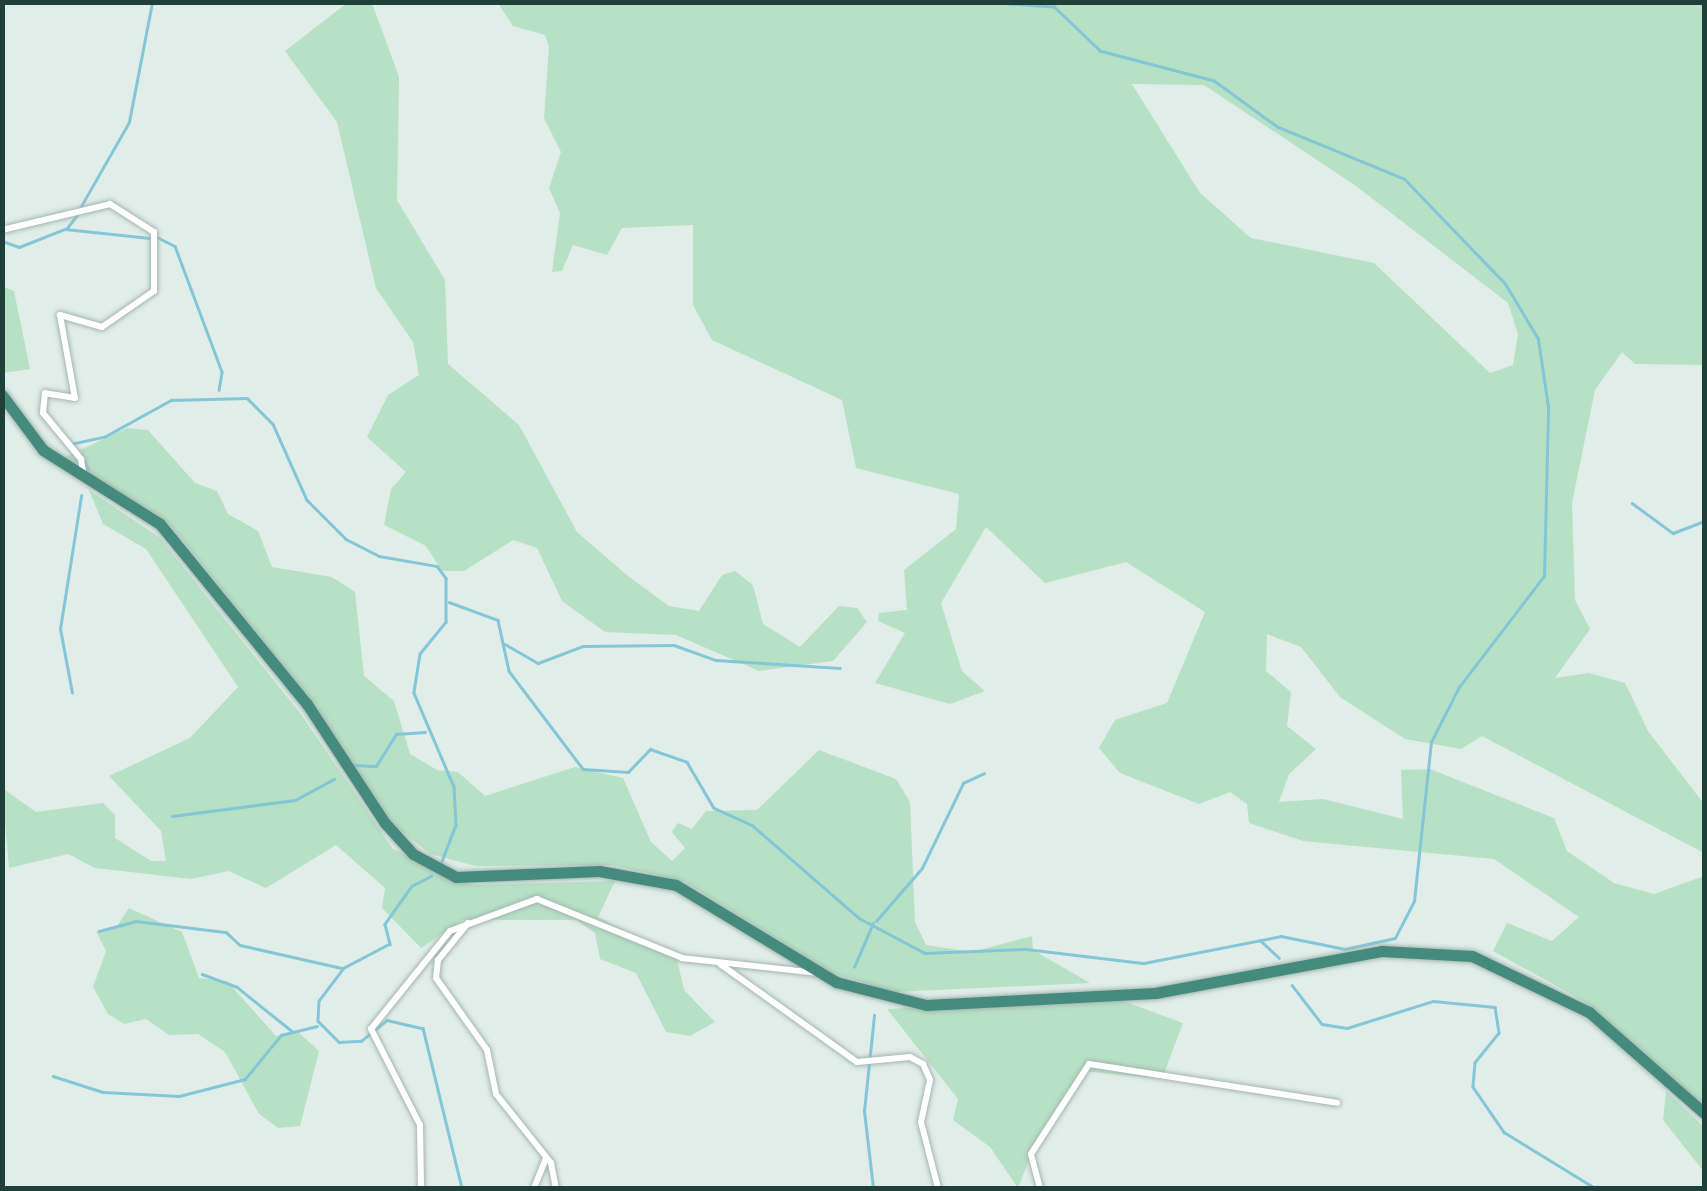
<!DOCTYPE html>
<style>
body{margin:0}
#map{position:relative;width:1707px;height:1191px;overflow:hidden;background:#e1ede8;font-family:Barlow,sans-serif}
div>[style]{position:absolute}
.green>*{inset:0;background:#b7e1c5}
.stream>*{height:2.5px;margin:-1.25px;padding:0 1.25px;transform-origin:1.25px;border-radius:1.25px;background:#83c6d8}
.roads{filter:drop-shadow(0 0 2px #a3b6b0) drop-shadow(0 0 2px #a3b6b0)}
.minor>*{height:6px;margin:-3px;padding:0 3px;transform-origin:3px;border-radius:3px;background:#fff}
.trunk>*{height:11px;margin:-5.5px;padding:0 5.5px;transform-origin:5.5px;border-radius:5.5px;background:#448b7e}
span{translate:-50% -50%;white-space:nowrap;text-align:center;line-height:1.15;-webkit-text-stroke:8px #f2f9f6;paint-order:stroke}
.frame{position:absolute;inset:0;border:5px solid #1f4039;pointer-events:none}
</style>
<div id="map">
<div class="green">
<i style="clip-path:polygon(347px 3px,372px 3px,399px 77px,397px 200px,445px 280px,448px 364px,519px 425px,577px 532px,628px 576px,669px 606px,699px 611px,722px 575px,735px 571px,753px 585px,763px 624px,800px 647px,839px 606px,857px 608px,867px 622px,833px 661px,759px 671px,676px 635px,605px 632px,562px 601px,537px 548px,513px 540px,464px 571px,442px 571px,426px 546px,384px 525px,391px 489px,406px 472px,367px 437px,388px 395px,419px 375px,413px 342px,376px 288px,337px 122px,285px 51px)"></i>
<i style="clip-path:polygon(evenodd,498px 3px,1704px 3px,1704px 365px,1635px 364px,1622px 352px,1595px 390px,1572px 503px,1575px 600px,1590px 629px,1555px 678px,1589px 673px,1625px 683px,1648px 731px,1704px 804px,1704px 853px,1482px 736px,1461px 749px,1405px 739px,1340px 697px,1301px 647px,1267px 634px,1266px 671px,1291px 692px,1287px 726px,1316px 749px,1289px 774px,1279px 802px,1323px 799px,1403px 819px,1401px 770px,1430px 769px,1554px 818px,1567px 851px,1614px 883px,1654px 894px,1704px 876px,1704px 1107px,1580px 999px,1493px 951px,1507px 923px,1552px 941px,1579px 917px,1494px 859px,1303px 841px,1249px 823px,1247px 804px,1230px 792px,1199px 804px,1120px 773px,1099px 748px,1115px 720px,1167px 703px,1205px 612px,1126px 562px,1045px 583px,986px 527px,941px 603px,962px 671px,985px 691px,950px 704px,875px 683px,905px 633px,878px 621px,879px 613px,907px 610px,904px 570px,956px 529px,959px 494px,856px 468px,842px 400px,712px 340px,693px 305px,693px 225px,622px 228px,607px 255px,573px 245px,562px 271px,552px 272px,560px 213px,549px 188px,561px 152px,544px 118px,549px 47px,545px 35px,513px 26px,498px 3px,1132px 84px,1204px 85px,1356px 186px,1508px 303px,1518px 334px,1513px 365px,1490px 373px,1374px 263px,1251px 238px,1200px 193px,1132px 84px)"></i>
<i style="clip-path:polygon(2px 286px,14px 291px,30px 369px,3px 373px)"></i>
<i style="clip-path:polygon(127px 428px,148px 430px,195px 483px,217px 491px,228px 514px,258px 531px,272px 567px,332px 577px,355px 592px,364px 676px,394px 701px,410px 754px,437px 770px,458px 772px,485px 796px,575px 767px,623px 778px,651px 842px,672px 861px,685px 848px,672px 832px,678px 823px,692px 829px,706px 811px,757px 810px,819px 750px,896px 779px,910px 802px,915px 922px,926px 945px,972px 952px,1032px 936px,1033px 950px,1090px 983px,894px 992px,833px 973px,683px 881px,613px 865px,476px 866px,430px 854px,393px 824px,314px 703px,171px 526px,65px 457px)"></i>
<i style="clip-path:polygon(89px 490px,159px 537px,300px 713px,393px 849px,473px 885px,615px 881px,598px 917px,677px 959px,684px 990px,715px 1022px,690px 1036px,666px 1032px,636px 973px,600px 959px,595px 933px,576px 920px,463px 920px,421px 948px,382px 908px,385px 888px,336px 845px,266px 888px,229px 871px,191px 879px,95px 868px,68px 854px,9px 868px,2px 788px,36px 812px,103px 803px,115px 815px,115px 838px,151px 861px,166px 861px,161px 831px,109px 776px,190px 738px,238px 687px,146px 549px,103px 524px)"></i>
<i style="clip-path:polygon(129px 908px,182px 932px,199px 978px,227px 981px,276px 1036px,297px 1031px,319px 1051px,300px 1126px,278px 1128px,259px 1114px,225px 1052px,198px 1034px,169px 1035px,146px 1019px,124px 1024px,108px 1014px,93px 987px,106px 951px,96px 931px,115px 929px)"></i>
<i style="clip-path:polygon(1115px 998px,1183px 1023px,1162px 1079px,1082px 1071px,1039px 1134px,1018px 1188px,990px 1147px,953px 1120px,958px 1099px,887px 1009px)"></i>
<i style="clip-path:polygon(1666px 1091px,1704px 1127px,1704px 1172px,1663px 1120px)"></i>
</div>
<div class="stream">
<i style="left:80px;top:208px;width:99px;rotate:-60.3deg"></i>
<i style="left:129px;top:122px;width:122px;rotate:-79.1deg"></i>
<i style="left:67px;top:228px;width:16px;rotate:-52deg"></i>
<i style="left:157px;top:237px;width:20px;rotate:27deg"></i>
<i style="left:175px;top:246px;width:134px;rotate:69.5deg"></i>
<i style="left:222px;top:372px;width:18px;rotate:99deg"></i>
<i style="left:2px;top:241px;width:18px;rotate:19deg"></i>
<i style="left:19px;top:247px;width:49px;rotate:-21.4deg"></i>
<i style="left:65px;top:229px;width:85px;rotate:6deg"></i>
<i style="left:70px;top:444px;width:35px;rotate:-12deg"></i>
<i style="left:104px;top:437px;width:77px;rotate:-28.9deg"></i>
<i style="left:171px;top:400px;width:76px;rotate:-1.5deg"></i>
<i style="left:247px;top:398px;width:37px;rotate:45deg"></i>
<i style="left:273px;top:424px;width:83px;rotate:65.9deg"></i>
<i style="left:307px;top:500px;width:55px;rotate:45deg"></i>
<i style="left:346px;top:539px;width:37px;rotate:27deg"></i>
<i style="left:379px;top:556px;width:59px;rotate:9.8deg"></i>
<i style="left:437px;top:566px;width:15px;rotate:53deg"></i>
<i style="left:446px;top:578px;width:44px;rotate:90deg"></i>
<i style="left:446px;top:622px;width:41px;rotate:129.1deg"></i>
<i style="left:420px;top:654px;width:39px;rotate:99deg"></i>
<i style="left:414px;top:693px;width:102px;rotate:66.9deg"></i>
<i style="left:454px;top:787px;width:38px;rotate:87deg"></i>
<i style="left:456px;top:825px;width:39px;rotate:111deg"></i>
<i style="left:82px;top:457px;width:13px;rotate:61deg"></i>
<i style="left:1632px;top:503px;width:51px;rotate:36.2deg"></i>
<i style="left:1673px;top:533px;width:33px;rotate:-21deg"></i>
<i style="left:449px;top:602px;width:52px;rotate:20.2deg"></i>
<i style="left:498px;top:620px;width:52px;rotate:77.8deg"></i>
<i style="left:509px;top:671px;width:123px;rotate:52.9deg"></i>
<i style="left:583px;top:769px;width:45px;rotate:3.8deg"></i>
<i style="left:628px;top:772px;width:32px;rotate:-46deg"></i>
<i style="left:650px;top:749px;width:39px;rotate:19deg"></i>
<i style="left:687px;top:762px;width:53px;rotate:59.6deg"></i>
<i style="left:714px;top:808px;width:42px;rotate:24.1deg"></i>
<i style="left:752px;top:825px;width:142px;rotate:41deg"></i>
<i style="left:859px;top:918px;width:75px;rotate:27.9deg"></i>
<i style="left:925px;top:953px;width:101px;rotate:-2.3deg"></i>
<i style="left:1026px;top:949px;width:119px;rotate:6.8deg"></i>
<i style="left:1144px;top:963px;width:140px;rotate:-11.1deg"></i>
<i style="left:1281px;top:936px;width:65px;rotate:11.5deg"></i>
<i style="left:1345px;top:949px;width:51px;rotate:-12.4deg"></i>
<i style="left:1395px;top:938px;width:42px;rotate:-62.8deg"></i>
<i style="left:1414px;top:901px;width:160px;rotate:-83.9deg"></i>
<i style="left:1431px;top:742px;width:62px;rotate:-63deg"></i>
<i style="left:1459px;top:687px;width:140px;rotate:-52.6deg"></i>
<i style="left:1544px;top:576px;width:169px;rotate:-88.6deg"></i>
<i style="left:1548px;top:407px;width:69px;rotate:-98.4deg"></i>
<i style="left:1538px;top:339px;width:64px;rotate:-121deg"></i>
<i style="left:1505px;top:284px;width:146px;rotate:-133.9deg"></i>
<i style="left:1404px;top:179px;width:137px;rotate:-157.7deg"></i>
<i style="left:1277px;top:127px;width:78px;rotate:-143.9deg"></i>
<i style="left:1214px;top:81px;width:118px;rotate:-165.3deg"></i>
<i style="left:1100px;top:51px;width:64px;rotate:-136.3deg"></i>
<i style="left:1054px;top:7px;width:45px;rotate:-176.2deg"></i>
<i style="left:505px;top:644px;width:38px;rotate:30deg"></i>
<i style="left:538px;top:663px;width:48px;rotate:-20.7deg"></i>
<i style="left:583px;top:646px;width:91px;rotate:-0.6deg"></i>
<i style="left:674px;top:645px;width:45px;rotate:19.7deg"></i>
<i style="left:716px;top:660px;width:124px;rotate:3.7deg"></i>
<i style="left:72px;top:693px;width:65px;rotate:-100.6deg"></i>
<i style="left:60px;top:629px;width:135px;rotate:-81deg"></i>
<i style="left:354px;top:765px;width:22px;rotate:3deg"></i>
<i style="left:376px;top:766px;width:38px;rotate:-58deg"></i>
<i style="left:396px;top:734px;width:29px;rotate:-4deg"></i>
<i style="left:172px;top:816px;width:124px;rotate:-7.4deg"></i>
<i style="left:295px;top:800px;width:44px;rotate:-28.3deg"></i>
<i style="left:432px;top:876px;width:22px;rotate:153deg"></i>
<i style="left:412px;top:886px;width:47px;rotate:125.4deg"></i>
<i style="left:385px;top:924px;width:21px;rotate:76deg"></i>
<i style="left:390px;top:944px;width:52px;rotate:152.4deg"></i>
<i style="left:344px;top:968px;width:41px;rotate:127.1deg"></i>
<i style="left:319px;top:1001px;width:20px;rotate:93deg"></i>
<i style="left:318px;top:1021px;width:30px;rotate:45deg"></i>
<i style="left:339px;top:1042px;width:22px;rotate:-3deg"></i>
<i style="left:361px;top:1041px;width:33px;rotate:-39deg"></i>
<i style="left:387px;top:1020px;width:37px;rotate:13deg"></i>
<i style="left:423px;top:1028px;width:165px;rotate:76.3deg"></i>
<i style="left:876px;top:921px;width:70px;rotate:-49deg"></i>
<i style="left:922px;top:868px;width:94px;rotate:-64.2deg"></i>
<i style="left:963px;top:783px;width:23px;rotate:-25deg"></i>
<i style="left:99px;top:931px;width:38px;rotate:-15deg"></i>
<i style="left:136px;top:921px;width:91px;rotate:7deg"></i>
<i style="left:226px;top:932px;width:19px;rotate:43deg"></i>
<i style="left:240px;top:945px;width:105px;rotate:12.7deg"></i>
<i style="left:1260px;top:940px;width:26px;rotate:43deg"></i>
<i style="left:854px;top:967px;width:48px;rotate:-66.6deg"></i>
<i style="left:202px;top:974px;width:37px;rotate:20deg"></i>
<i style="left:237px;top:987px;width:70px;rotate:38.7deg"></i>
<i style="left:1292px;top:985px;width:49px;rotate:52.4deg"></i>
<i style="left:1322px;top:1024px;width:25px;rotate:9deg"></i>
<i style="left:1347px;top:1028px;width:90px;rotate:-17.4deg"></i>
<i style="left:1433px;top:1001px;width:62px;rotate:5.5deg"></i>
<i style="left:1495px;top:1007px;width:26px;rotate:81deg"></i>
<i style="left:1499px;top:1033px;width:38px;rotate:129deg"></i>
<i style="left:1475px;top:1063px;width:24px;rotate:95deg"></i>
<i style="left:1473px;top:1087px;width:55px;rotate:55.4deg"></i>
<i style="left:1504px;top:1132px;width:107px;rotate:31.6deg"></i>
<i style="left:53px;top:1076px;width:52px;rotate:17.7deg"></i>
<i style="left:103px;top:1092px;width:76px;rotate:3deg"></i>
<i style="left:179px;top:1096px;width:68px;rotate:-14.4deg"></i>
<i style="left:245px;top:1079px;width:57px;rotate:-50.7deg"></i>
<i style="left:281px;top:1035px;width:37px;rotate:-14deg"></i>
<i style="left:873px;top:1188px;width:78px;rotate:-96.7deg"></i>
<i style="left:864px;top:1111px;width:96px;rotate:-84deg"></i>
</div>
<div class="roads">
<div class="minor">
<i style="left:2px;top:230px;width:111px;rotate:-13.5deg"></i>
<i style="left:110px;top:204px;width:52px;rotate:32.5deg"></i>
<i style="left:154px;top:232px;width:59px;rotate:90deg"></i>
<i style="left:154px;top:291px;width:63px;rotate:145.3deg"></i>
<i style="left:102px;top:327px;width:44px;rotate:-164.1deg"></i>
<i style="left:60px;top:315px;width:84px;rotate:79.8deg"></i>
<i style="left:75px;top:398px;width:30px;rotate:-171deg"></i>
<i style="left:45px;top:393px;width:20px;rotate:96deg"></i>
<i style="left:43px;top:413px;width:60px;rotate:50.4deg"></i>
<i style="left:81px;top:459px;width:18px;rotate:81deg"></i>
<i style="left:468px;top:923px;width:48px;rotate:129deg"></i>
<i style="left:438px;top:960px;width:18px;rotate:96deg"></i>
<i style="left:436px;top:978px;width:88px;rotate:54.7deg"></i>
<i style="left:487px;top:1050px;width:45px;rotate:78.4deg"></i>
<i style="left:496px;top:1094px;width:88px;rotate:51.4deg"></i>
<i style="left:551px;top:1163px;width:25px;rotate:79deg"></i>
<i style="left:720px;top:964px;width:168px;rotate:35.6deg"></i>
<i style="left:857px;top:1062px;width:53px;rotate:-5.4deg"></i>
<i style="left:910px;top:1057px;width:15px;rotate:28deg"></i>
<i style="left:923px;top:1064px;width:17px;rotate:66deg"></i>
<i style="left:930px;top:1080px;width:43px;rotate:102.1deg"></i>
<i style="left:921px;top:1122px;width:68px;rotate:75.6deg"></i>
<i style="left:421px;top:1188px;width:63px;rotate:-90.9deg"></i>
<i style="left:420px;top:1125px;width:108px;rotate:-117deg"></i>
<i style="left:371px;top:1029px;width:126px;rotate:-51.1deg"></i>
<i style="left:450px;top:931px;width:93px;rotate:-20.2deg"></i>
<i style="left:537px;top:899px;width:157px;rotate:22.1deg"></i>
<i style="left:682px;top:958px;width:137px;rotate:6.3deg"></i>
<i style="left:534px;top:1188px;width:32px;rotate:-68deg"></i>
<i style="left:1040px;top:1188px;width:35px;rotate:-105deg"></i>
<i style="left:1031px;top:1154px;width:107px;rotate:-57.2deg"></i>
<i style="left:1089px;top:1064px;width:251px;rotate:8.9deg"></i>
</div>
<div class="trunk">
<i style="left:2px;top:395px;width:69px;rotate:53.3deg"></i>
<i style="left:43px;top:450px;width:138px;rotate:32.3deg"></i>
<i style="left:160px;top:524px;width:232px;rotate:50.8deg"></i>
<i style="left:307px;top:704px;width:142px;rotate:56.8deg"></i>
<i style="left:385px;top:823px;width:42px;rotate:47.9deg"></i>
<i style="left:413px;top:854px;width:49px;rotate:28.1deg"></i>
<i style="left:456px;top:877px;width:143px;rotate:-2.4deg"></i>
<i style="left:599px;top:871px;width:78px;rotate:10.3deg"></i>
<i style="left:676px;top:885px;width:187px;rotate:31.2deg"></i>
<i style="left:836px;top:982px;width:93px;rotate:14.3deg"></i>
<i style="left:926px;top:1005px;width:229px;rotate:-3deg"></i>
<i style="left:1155px;top:993px;width:231px;rotate:-10.5deg"></i>
<i style="left:1382px;top:951px;width:90px;rotate:3.2deg"></i>
<i style="left:1472px;top:956px;width:130px;rotate:25.6deg"></i>
<i style="left:1589px;top:1012px;width:153px;rotate:41.3deg"></i>
</div>
</div>
<div class="frame"></div>
</div>
